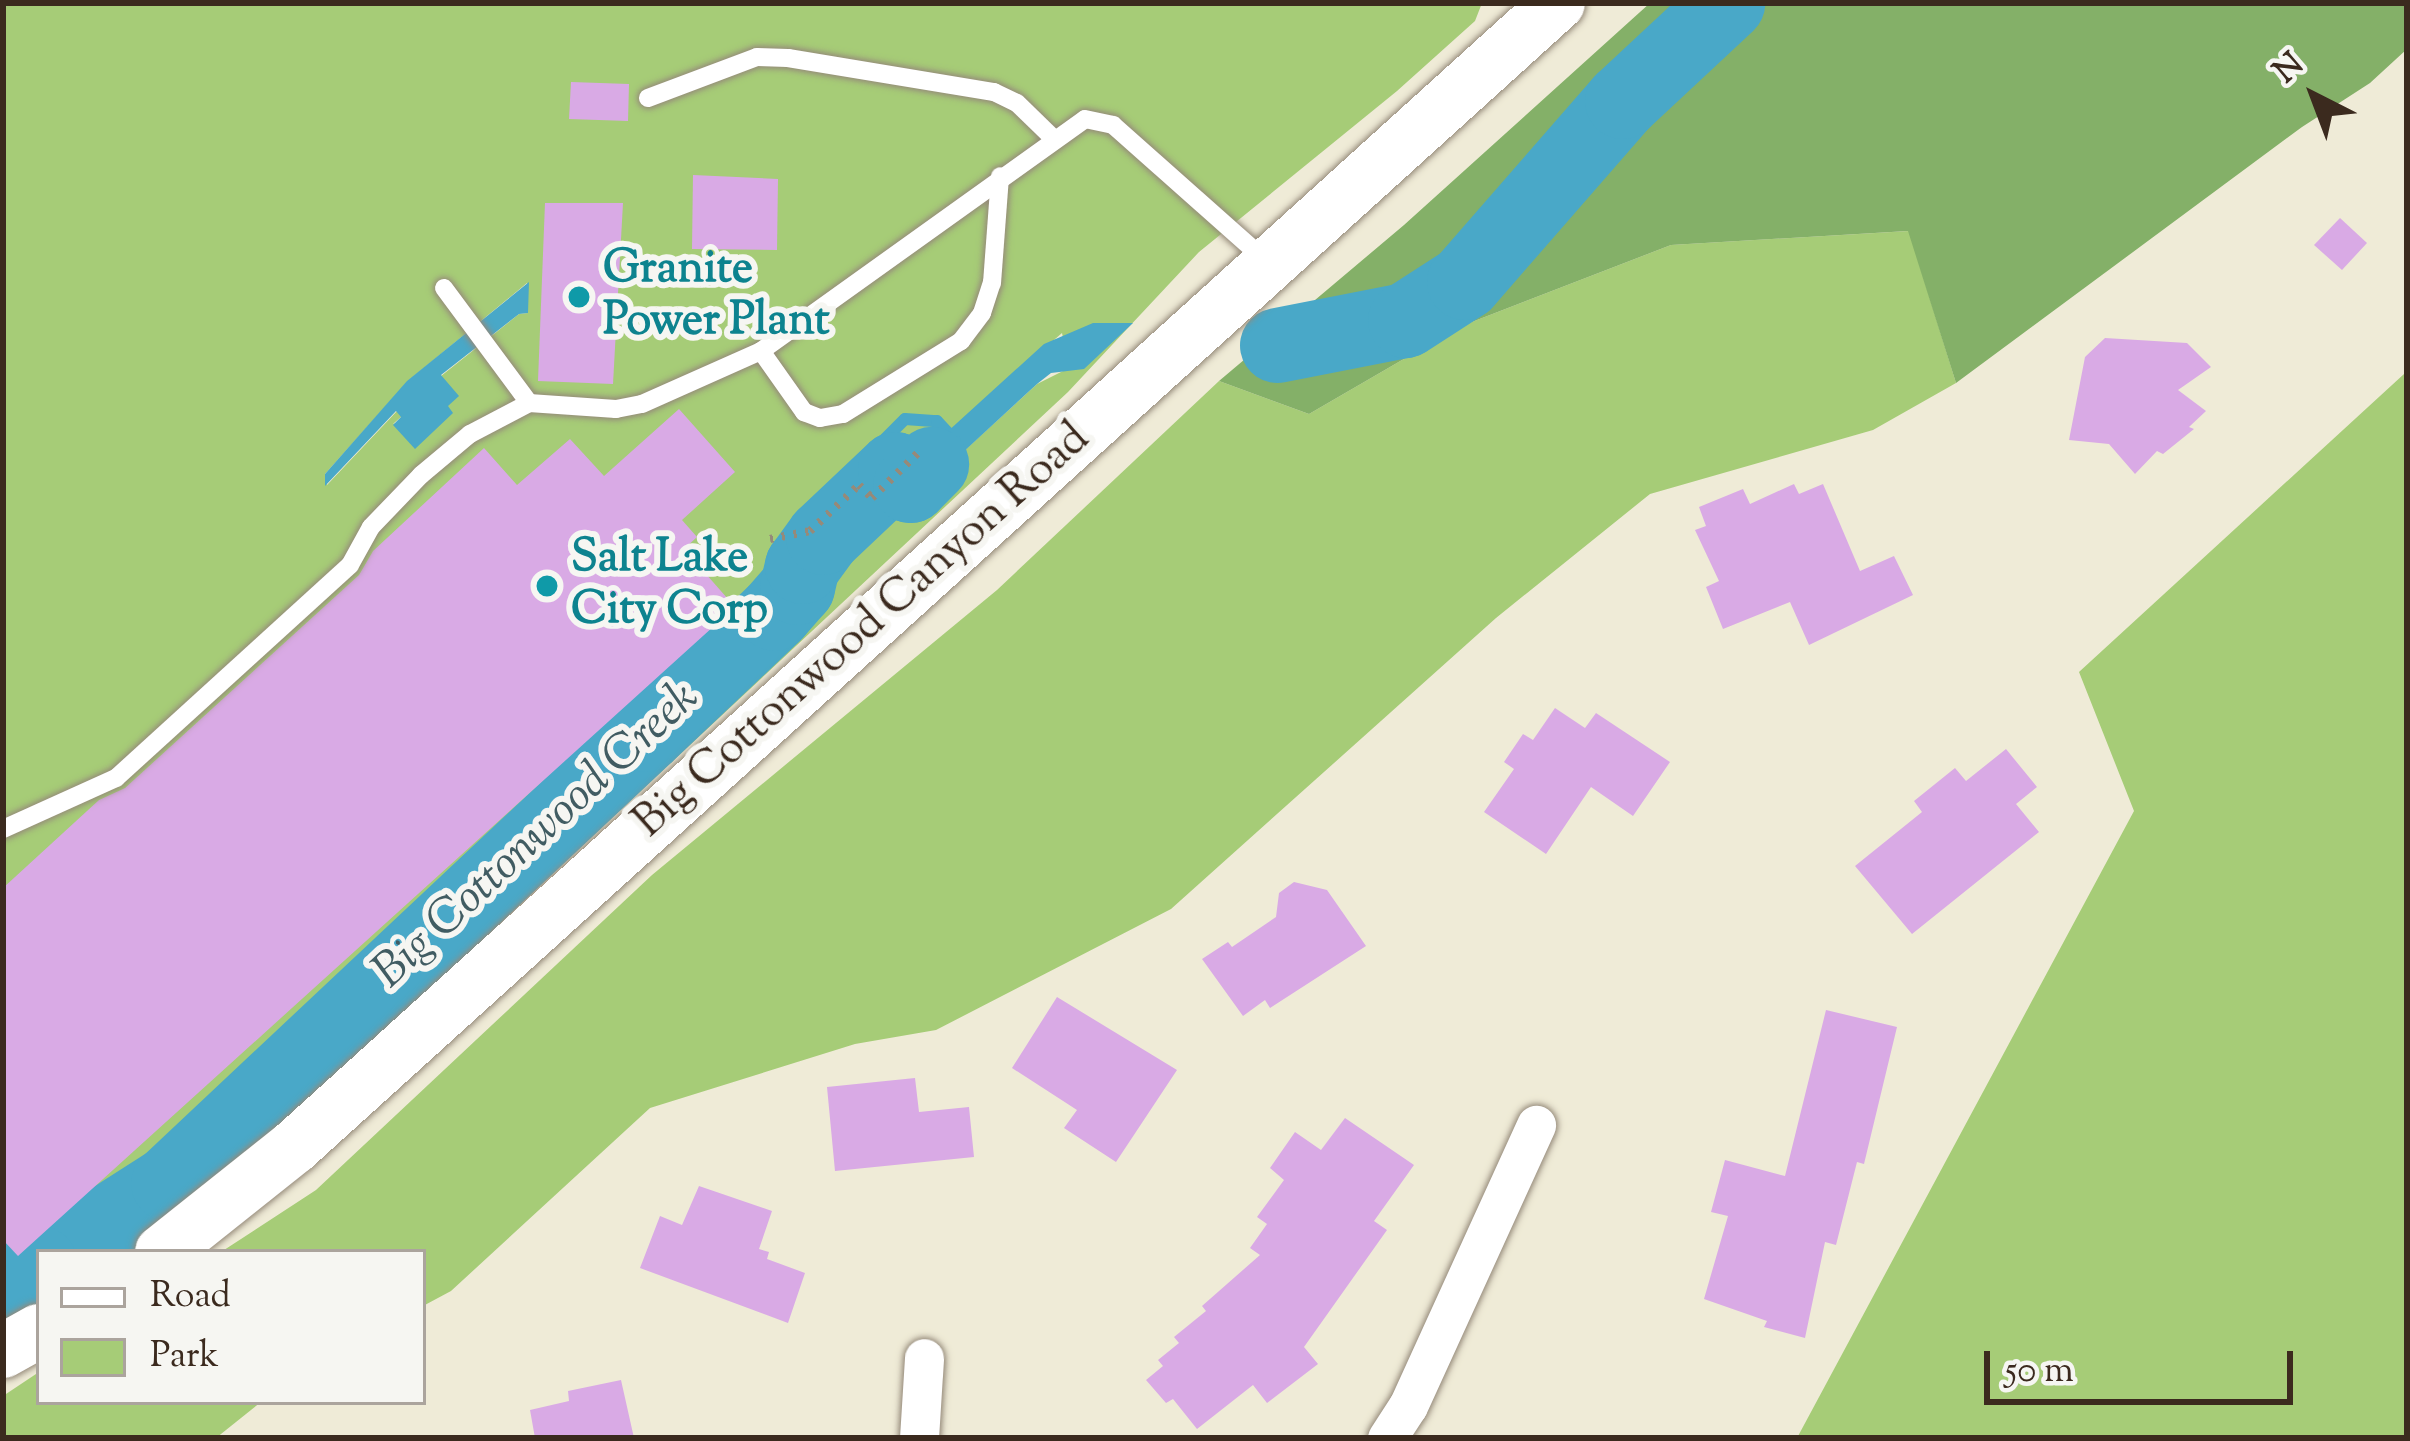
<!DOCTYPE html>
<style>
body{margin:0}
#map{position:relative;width:2410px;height:1441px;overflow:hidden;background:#efebd7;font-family:"Sorts Mill Goudy",serif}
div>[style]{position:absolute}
.green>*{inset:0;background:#a6cc77}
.forest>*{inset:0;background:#84b068}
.water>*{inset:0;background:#49a8c8}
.stream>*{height:12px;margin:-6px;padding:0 6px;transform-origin:6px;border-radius:6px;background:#49a8c8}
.river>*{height:75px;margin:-37.5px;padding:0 37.5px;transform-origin:37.5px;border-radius:37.5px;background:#49a8c8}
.building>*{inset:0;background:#d9aae5}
.path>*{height:8px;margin-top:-4px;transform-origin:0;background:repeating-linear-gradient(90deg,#958a7a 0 3px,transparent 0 12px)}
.roads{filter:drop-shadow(0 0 3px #958a7a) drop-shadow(0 0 3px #958a7a)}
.lane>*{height:18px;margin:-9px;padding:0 9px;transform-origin:9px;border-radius:9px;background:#fff}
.street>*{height:39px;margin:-19.5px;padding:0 19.5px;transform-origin:19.5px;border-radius:19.5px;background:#fff}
.secondary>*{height:54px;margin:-27px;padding:0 27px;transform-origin:27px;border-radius:27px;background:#fff}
.dots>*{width:33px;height:33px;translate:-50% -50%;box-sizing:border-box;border:6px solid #f6f6f2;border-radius:50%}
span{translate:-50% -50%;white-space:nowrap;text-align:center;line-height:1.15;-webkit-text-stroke:12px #f6f6f2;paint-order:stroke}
.culture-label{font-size:45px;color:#0d838f;font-weight:700}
.left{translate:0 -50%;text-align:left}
.street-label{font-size:45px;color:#3b2a1e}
.water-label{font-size:48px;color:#415c62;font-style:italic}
.frame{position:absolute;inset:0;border:6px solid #3b2a1e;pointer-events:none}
.legend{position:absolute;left:36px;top:1249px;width:390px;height:156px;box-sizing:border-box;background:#f6f6f2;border:3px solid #aba49d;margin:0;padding:15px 21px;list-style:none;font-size:36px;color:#3b2a1e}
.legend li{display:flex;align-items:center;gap:24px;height:60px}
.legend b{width:60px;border:3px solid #aba49d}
.north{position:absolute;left:2254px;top:36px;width:120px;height:120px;-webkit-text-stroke:9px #f6f6f2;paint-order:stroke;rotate:318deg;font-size:33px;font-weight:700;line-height:48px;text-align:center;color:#3b2a1e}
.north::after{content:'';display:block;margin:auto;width:42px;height:54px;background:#3b2a1e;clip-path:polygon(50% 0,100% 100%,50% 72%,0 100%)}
.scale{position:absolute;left:1984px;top:1351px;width:309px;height:54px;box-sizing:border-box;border:6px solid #3b2a1e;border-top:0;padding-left:15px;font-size:36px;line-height:42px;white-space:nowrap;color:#3b2a1e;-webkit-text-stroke:9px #f6f6f2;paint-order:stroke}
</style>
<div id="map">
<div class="green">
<i style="clip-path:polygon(evenodd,3px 3px,1482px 3px,1475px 21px,1397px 91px,1199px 252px,1068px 392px,327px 1084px,109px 1252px,39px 1252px,39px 1303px,3px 1322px,3px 3px,527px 283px,528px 313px,519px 314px,441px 376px,448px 407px,393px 424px,402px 416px,397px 411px,327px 485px,325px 474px,408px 381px,527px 283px,3px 3px,1062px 333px,1069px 368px,1037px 384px,882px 526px,847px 489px,871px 482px,912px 443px,924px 454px,1062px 333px)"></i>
<i style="clip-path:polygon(1909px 231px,1956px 383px,1873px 430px,1650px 494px,1496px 618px,1171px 909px,936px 1030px,855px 1044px,650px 1108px,451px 1291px,423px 1306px,423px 1252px,221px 1252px,316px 1190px,652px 875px,997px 590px,1219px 381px,1309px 414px,1459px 327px,1671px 245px)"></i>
<i style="clip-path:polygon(2404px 374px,2407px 1438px,1797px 1438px,2134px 811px,2079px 672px)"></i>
<i style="clip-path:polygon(39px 1372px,39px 1402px,261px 1402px,216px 1438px,3px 1438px,3px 1396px)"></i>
</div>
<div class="forest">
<i style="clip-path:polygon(1650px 3px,2407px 3px,2407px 49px,2370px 83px,2302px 127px,1956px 383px,1908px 231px,1671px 245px,1459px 327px,1309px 414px,1219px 381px,1404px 225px)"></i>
</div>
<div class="water">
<i style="clip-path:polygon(529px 282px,528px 313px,519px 314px,441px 375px,459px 396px,448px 406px,453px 413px,415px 449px,393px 425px,401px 417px,396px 411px,325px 486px,325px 474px,407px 381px)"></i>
<i style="clip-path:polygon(1093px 323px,1133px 323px,1084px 369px,1051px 373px,1037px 384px,882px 527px,846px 489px,863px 473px,871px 481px,913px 442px,924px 453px,1044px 344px)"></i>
</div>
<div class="stream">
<i style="left:875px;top:449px;width:42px;rotate:-45deg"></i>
<i style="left:905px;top:419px;width:32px;rotate:4deg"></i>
<i style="left:937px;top:421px;width:26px;rotate:47deg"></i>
<i style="left:820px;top:540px;width:60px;rotate:-71.6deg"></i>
<i style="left:839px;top:483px;width:50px;rotate:-43.4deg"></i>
<i style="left:875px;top:449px;width:28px;rotate:45deg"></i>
<i style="left:774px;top:613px;width:149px;rotate:-43.1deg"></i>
</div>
<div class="river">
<i style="left:1277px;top:345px;width:130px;rotate:-11.1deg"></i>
<i style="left:1405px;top:320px;width:70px;rotate:-32.8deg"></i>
<i style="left:1464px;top:282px;width:240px;rotate:-48.9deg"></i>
<i style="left:1622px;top:101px;width:144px;rotate:-43deg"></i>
<i style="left:60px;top:1252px;width:128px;rotate:-32.6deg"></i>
<i style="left:168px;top:1183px;width:656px;rotate:-43.21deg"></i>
<i style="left:646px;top:734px;width:176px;rotate:-43.4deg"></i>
<i style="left:774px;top:613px;width:35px;rotate:-49deg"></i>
<i style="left:797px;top:587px;width:22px;rotate:-77deg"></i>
<i style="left:802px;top:566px;width:36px;rotate:-54deg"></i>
<i style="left:823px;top:537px;width:99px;rotate:-43.4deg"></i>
<i style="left:895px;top:469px;width:22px;rotate:47deg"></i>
<i style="left:910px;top:485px;width:30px;rotate:-45deg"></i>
<i style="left:3px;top:1282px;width:41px;rotate:-27.8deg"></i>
</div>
<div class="building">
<i style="clip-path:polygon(571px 82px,629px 84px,628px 121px,569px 119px)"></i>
<i style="clip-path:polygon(693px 175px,778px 179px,777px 250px,692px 249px)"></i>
<i style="clip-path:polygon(545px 203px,623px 203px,613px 384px,538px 381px)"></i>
<i style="clip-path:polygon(2340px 218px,2367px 243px,2342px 270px,2314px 245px)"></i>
<i style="clip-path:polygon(2105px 338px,2187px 343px,2211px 367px,2178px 390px,2206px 411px,2189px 427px,2194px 429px,2163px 454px,2157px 451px,2135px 474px,2109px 444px,2069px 440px,2085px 357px)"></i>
<i style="clip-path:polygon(679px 409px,735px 472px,682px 520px,697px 537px,684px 549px,735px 607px,18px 1256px,3px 1240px,3px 888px,99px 800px,125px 788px,359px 575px,373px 551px,484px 448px,517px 485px,570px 439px,604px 476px)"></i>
<i style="clip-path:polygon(1794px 484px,1799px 494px,1823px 484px,1860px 571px,1894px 556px,1913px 595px,1809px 645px,1790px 602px,1723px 629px,1706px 587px,1719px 581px,1695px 530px,1706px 526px,1699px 507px,1743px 489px,1750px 504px)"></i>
<i style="clip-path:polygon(1555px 708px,1585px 728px,1596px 713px,1670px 762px,1633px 816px,1591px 787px,1546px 854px,1484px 812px,1514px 769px,1504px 762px,1523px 734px,1533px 740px)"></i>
<i style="clip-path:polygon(2006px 749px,2037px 787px,2016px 804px,2039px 832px,1912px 934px,1855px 866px,1922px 812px,1914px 801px,1955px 768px,1966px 781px)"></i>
<i style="clip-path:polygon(1294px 882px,1327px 890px,1366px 946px,1270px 1008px,1265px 1000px,1243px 1016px,1202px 959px,1228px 942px,1232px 947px,1276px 917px,1279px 893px)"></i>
<i style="clip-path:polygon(1057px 997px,1177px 1070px,1116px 1162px,1064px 1128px,1077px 1110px,1012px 1068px)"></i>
<i style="clip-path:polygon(1826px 1010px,1897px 1027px,1864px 1164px,1857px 1162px,1836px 1245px,1825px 1242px,1805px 1338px,1764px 1327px,1767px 1321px,1704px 1299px,1728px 1216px,1711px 1212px,1725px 1160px,1785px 1176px)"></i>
<i style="clip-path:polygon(915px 1078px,919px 1112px,969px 1107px,974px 1157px,835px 1171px,827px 1087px)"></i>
<i style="clip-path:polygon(1345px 1118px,1414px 1165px,1374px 1221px,1387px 1230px,1304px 1347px,1318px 1364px,1267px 1403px,1253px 1385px,1197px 1429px,1173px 1399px,1166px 1403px,1146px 1380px,1163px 1366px,1158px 1360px,1179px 1343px,1174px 1337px,1206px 1311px,1202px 1306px,1260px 1255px,1250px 1248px,1267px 1224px,1257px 1217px,1284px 1180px,1270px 1168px,1295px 1132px,1321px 1150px)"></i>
<i style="clip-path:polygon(699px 1186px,772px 1211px,759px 1249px,769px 1252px,767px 1259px,805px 1273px,788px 1323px,640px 1268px,660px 1216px,682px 1225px)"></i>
<i style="clip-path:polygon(621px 1380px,634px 1438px,535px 1438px,530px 1410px,569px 1401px,568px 1391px)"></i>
</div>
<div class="path">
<i style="left:770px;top:539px;width:41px;rotate:-11.3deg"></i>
<i style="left:810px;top:531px;width:67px;rotate:-43.2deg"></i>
<i style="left:859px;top:485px;width:18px;rotate:45deg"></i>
<i style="left:872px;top:498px;width:69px;rotate:-44.4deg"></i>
</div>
<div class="roads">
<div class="lane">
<i style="left:648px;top:98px;width:116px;rotate:-20.6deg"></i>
<i style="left:757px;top:57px;width:31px;rotate:2deg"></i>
<i style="left:788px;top:58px;width:209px;rotate:9.4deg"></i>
<i style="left:994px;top:92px;width:25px;rotate:26deg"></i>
<i style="left:1017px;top:103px;width:50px;rotate:44.2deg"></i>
<i style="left:444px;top:288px;width:143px;rotate:53.5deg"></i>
<i style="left:529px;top:403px;width:87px;rotate:3.9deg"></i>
<i style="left:616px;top:409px;width:26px;rotate:-11deg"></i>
<i style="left:642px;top:404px;width:130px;rotate:-24deg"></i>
<i style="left:761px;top:351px;width:398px;rotate:-35.6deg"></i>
<i style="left:1085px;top:119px;width:29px;rotate:12deg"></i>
<i style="left:1113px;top:125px;width:205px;rotate:41.6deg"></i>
<i style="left:761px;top:351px;width:75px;rotate:54.8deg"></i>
<i style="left:804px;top:412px;width:17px;rotate:21deg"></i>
<i style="left:820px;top:418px;width:23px;rotate:-10deg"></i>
<i style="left:843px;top:414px;width:139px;rotate:-31.7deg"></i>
<i style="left:961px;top:341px;width:35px;rotate:-53deg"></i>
<i style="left:982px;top:313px;width:32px;rotate:-72deg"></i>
<i style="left:992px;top:283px;width:107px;rotate:-85.7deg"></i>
<i style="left:3px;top:829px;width:124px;rotate:-24.3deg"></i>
<i style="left:116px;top:778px;width:316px;rotate:-42.3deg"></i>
<i style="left:350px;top:565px;width:43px;rotate:-61.1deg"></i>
<i style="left:371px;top:527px;width:72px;rotate:-46.1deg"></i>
<i style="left:421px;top:475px;width:64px;rotate:-39.9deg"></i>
<i style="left:470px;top:434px;width:67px;rotate:-27.7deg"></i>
</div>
<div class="street">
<i style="left:919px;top:1438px;width:80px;rotate:-86.4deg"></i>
<i style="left:1387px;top:1438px;width:38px;rotate:-57deg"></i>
<i style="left:1408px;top:1406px;width:309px;rotate:-65.5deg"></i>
</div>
<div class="secondary">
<i style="left:162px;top:1252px;width:169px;rotate:-38.5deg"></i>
<i style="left:294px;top:1147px;width:1705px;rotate:-42.15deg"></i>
<i style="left:3px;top:1351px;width:41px;rotate:-29.1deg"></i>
</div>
</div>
<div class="dots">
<i style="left:579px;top:297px;background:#0f9aa8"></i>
<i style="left:547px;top:586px;background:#0f9aa8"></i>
</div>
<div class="culture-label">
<span class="left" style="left:603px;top:297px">Granite<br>Power Plant</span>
<span class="left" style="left:571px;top:586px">Salt Lake<br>City Corp</span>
</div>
<div class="street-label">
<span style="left:863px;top:632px;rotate:-42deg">Big Cottonwood Canyon Road</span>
</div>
<div class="water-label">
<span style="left:537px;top:836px;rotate:-43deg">Big Cottonwood Creek</span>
</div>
<div class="frame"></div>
<ul class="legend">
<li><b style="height:15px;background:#fff"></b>Road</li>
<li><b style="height:33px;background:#a6cc77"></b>Park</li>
</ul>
<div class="north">N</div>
<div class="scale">50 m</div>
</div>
